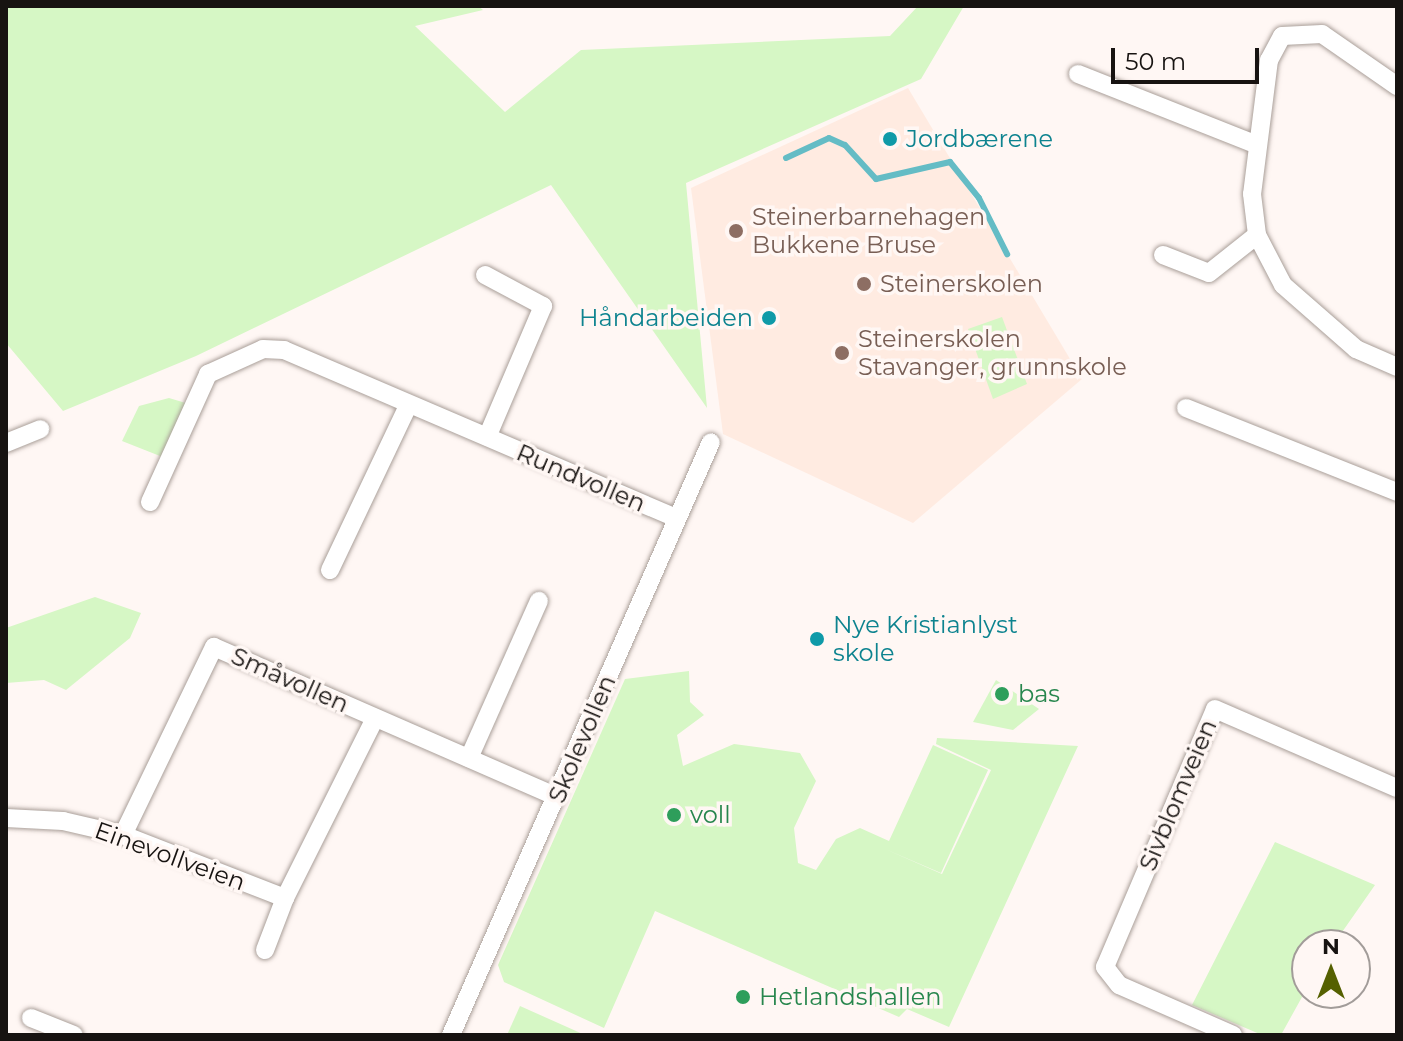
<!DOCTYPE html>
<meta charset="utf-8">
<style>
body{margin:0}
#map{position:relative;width:1403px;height:1041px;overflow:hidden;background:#fff7f4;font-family:Montserrat,sans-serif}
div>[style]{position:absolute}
.built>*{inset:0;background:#ffebe1}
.green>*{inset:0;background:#d6f7c5}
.stream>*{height:6px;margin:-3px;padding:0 3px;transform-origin:3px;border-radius:3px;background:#64bcc5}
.roads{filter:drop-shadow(0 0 2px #aa9f99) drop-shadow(0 0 2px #aa9f99)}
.street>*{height:18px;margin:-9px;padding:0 9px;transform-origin:9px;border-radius:9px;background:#fff}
.dots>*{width:22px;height:22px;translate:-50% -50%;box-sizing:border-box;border:4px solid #fff7f4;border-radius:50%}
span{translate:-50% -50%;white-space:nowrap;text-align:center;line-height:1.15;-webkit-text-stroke:7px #fff7f4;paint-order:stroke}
.culture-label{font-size:24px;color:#0d838f}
.left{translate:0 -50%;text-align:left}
.right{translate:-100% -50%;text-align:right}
.education-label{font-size:24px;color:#785e54}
.street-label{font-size:24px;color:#171311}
.leisure-label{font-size:24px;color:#27864d}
.frame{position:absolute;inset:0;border:8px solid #171311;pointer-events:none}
.north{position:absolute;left:1291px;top:929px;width:80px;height:80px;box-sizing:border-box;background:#fff7f4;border:2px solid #a29c99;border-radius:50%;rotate:0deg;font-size:22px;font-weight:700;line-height:32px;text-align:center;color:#171311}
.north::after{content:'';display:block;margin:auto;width:28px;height:36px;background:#556000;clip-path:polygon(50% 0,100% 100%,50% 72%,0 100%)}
.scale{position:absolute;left:1111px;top:48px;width:148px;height:36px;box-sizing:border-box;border:4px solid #171311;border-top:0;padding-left:10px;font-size:24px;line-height:28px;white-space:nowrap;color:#171311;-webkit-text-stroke:6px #fff7f4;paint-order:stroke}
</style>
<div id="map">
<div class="built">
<i style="clip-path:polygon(908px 88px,1082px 379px,913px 523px,723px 434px,691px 188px)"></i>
</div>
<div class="green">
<i style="clip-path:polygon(6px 6px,478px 6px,483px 10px,415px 26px,505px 112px,581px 50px,890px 36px,918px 6px,964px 6px,921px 79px,686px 183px,707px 408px,551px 185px,196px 356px,63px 411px,6px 343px)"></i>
<i style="clip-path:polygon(1002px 317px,1027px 384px,993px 399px,968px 329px)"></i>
<i style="clip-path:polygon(169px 398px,189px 404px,165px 458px,122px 441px,139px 406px)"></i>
<i style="clip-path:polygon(95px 597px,141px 613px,130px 638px,66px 690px,44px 680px,6px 683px,6px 628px)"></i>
<i style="clip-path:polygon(689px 671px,690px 702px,704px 715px,677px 735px,683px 766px,734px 744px,800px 753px,816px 781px,794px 828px,798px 863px,816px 870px,836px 839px,860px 828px,889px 841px,933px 745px,988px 770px,941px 873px,885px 849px,942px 874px,991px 770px,936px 744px,937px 738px,1078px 746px,949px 1027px,907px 1009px,899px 1017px,655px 911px,604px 1028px,504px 982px,498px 965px,625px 679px)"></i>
<i style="clip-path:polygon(996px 680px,1039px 709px,1013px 730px,973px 722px)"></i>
<i style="clip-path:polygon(1275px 842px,1375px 885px,1333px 945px,1307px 945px,1307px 988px,1281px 1035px,1262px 1035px,1192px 1005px)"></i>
<i style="clip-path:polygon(520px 1006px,585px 1035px,507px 1035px)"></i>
</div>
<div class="stream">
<i style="left:786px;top:158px;width:47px;rotate:-24.9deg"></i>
<i style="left:829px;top:138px;width:17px;rotate:24deg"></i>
<i style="left:845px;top:145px;width:46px;rotate:47.6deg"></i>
<i style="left:876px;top:179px;width:76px;rotate:-12.9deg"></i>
<i style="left:950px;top:162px;width:46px;rotate:51.1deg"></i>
<i style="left:979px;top:198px;width:63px;rotate:63.4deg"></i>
</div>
<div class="roads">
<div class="street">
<i style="left:1078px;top:74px;width:190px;rotate:21.6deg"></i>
<i style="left:1397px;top:86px;width:91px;rotate:-145.3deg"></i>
<i style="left:1322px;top:34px;width:40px;rotate:177.1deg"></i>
<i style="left:1282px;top:36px;width:27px;rotate:118deg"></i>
<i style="left:1269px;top:60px;width:135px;rotate:97.2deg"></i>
<i style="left:1252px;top:194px;width:41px;rotate:83deg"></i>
<i style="left:1257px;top:235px;width:56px;rotate:62.5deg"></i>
<i style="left:1283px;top:285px;width:97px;rotate:41.2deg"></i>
<i style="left:1356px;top:349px;width:45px;rotate:23.7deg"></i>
<i style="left:1163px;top:255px;width:49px;rotate:21.4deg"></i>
<i style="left:1209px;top:273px;width:61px;rotate:-38.4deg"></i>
<i style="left:485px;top:275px;width:66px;rotate:28.1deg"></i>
<i style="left:543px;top:306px;width:142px;rotate:113.1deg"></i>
<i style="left:1186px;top:408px;width:227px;rotate:21.7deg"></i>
<i style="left:6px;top:443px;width:37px;rotate:-22deg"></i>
<i style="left:150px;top:502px;width:141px;rotate:-65.6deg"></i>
<i style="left:208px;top:374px;width:60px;rotate:-24.4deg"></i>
<i style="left:263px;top:349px;width:21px;rotate:3deg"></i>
<i style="left:284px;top:350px;width:426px;rotate:23.2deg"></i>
<i style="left:330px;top:570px;width:182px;rotate:-64.6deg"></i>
<i style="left:469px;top:758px;width:172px;rotate:-66deg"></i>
<i style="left:6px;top:818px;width:57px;rotate:3deg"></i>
<i style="left:63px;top:821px;width:62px;rotate:13.1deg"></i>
<i style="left:123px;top:835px;width:174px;rotate:21.3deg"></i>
<i style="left:285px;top:898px;width:201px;rotate:-63.4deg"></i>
<i style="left:123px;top:835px;width:209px;rotate:-64.2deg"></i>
<i style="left:214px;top:647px;width:374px;rotate:23.6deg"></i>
<i style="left:265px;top:950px;width:56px;rotate:-69deg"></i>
<i style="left:31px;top:1018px;width:46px;rotate:21.6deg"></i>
<i style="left:451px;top:1035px;width:647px;rotate:-66.33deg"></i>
<i style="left:1233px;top:1035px;width:124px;rotate:-156.3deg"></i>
<i style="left:1119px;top:985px;width:23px;rotate:-128deg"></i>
<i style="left:1105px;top:967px;width:280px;rotate:-66.9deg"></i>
<i style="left:1215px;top:709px;width:198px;rotate:23.5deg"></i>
</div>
</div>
<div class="dots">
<i style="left:890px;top:139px;background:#0f9aa8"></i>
<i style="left:736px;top:231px;background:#8d6e63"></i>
<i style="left:864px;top:284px;background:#8d6e63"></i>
<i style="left:769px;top:318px;background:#0f9aa8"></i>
<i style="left:842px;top:353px;background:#8d6e63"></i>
<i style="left:817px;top:639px;background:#0f9aa8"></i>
<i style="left:1002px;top:694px;background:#2e9e5b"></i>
<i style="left:674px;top:815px;background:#2e9e5b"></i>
<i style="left:743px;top:997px;background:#2e9e5b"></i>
</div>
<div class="culture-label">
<span class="left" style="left:906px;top:139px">Jordbærene</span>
<span class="right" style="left:753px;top:318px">Håndarbeiden</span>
<span class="left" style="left:833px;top:639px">Nye Kristianlyst<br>skole</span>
</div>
<div class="education-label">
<span class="left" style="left:752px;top:231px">Steinerbarnehagen<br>Bukkene Bruse</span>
<span class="left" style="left:880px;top:284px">Steinerskolen</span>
<span class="left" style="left:858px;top:353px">Steinerskolen<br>Stavanger, grunnskole</span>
</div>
<div class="street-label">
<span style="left:581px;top:478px;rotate:23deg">Rundvollen</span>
<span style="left:290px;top:680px;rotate:24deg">Småvollen</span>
<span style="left:582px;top:739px;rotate:-67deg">Skolevollen</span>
<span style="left:1178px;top:795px;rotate:-67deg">Sivblomveien</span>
<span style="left:170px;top:856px;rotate:20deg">Einevollveien</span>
</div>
<div class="leisure-label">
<span class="left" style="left:1018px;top:694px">bas</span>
<span class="left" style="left:690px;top:815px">voll</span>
<span class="left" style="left:759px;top:997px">Hetlandshallen</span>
</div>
<div class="frame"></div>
<div class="north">N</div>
<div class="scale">50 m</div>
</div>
